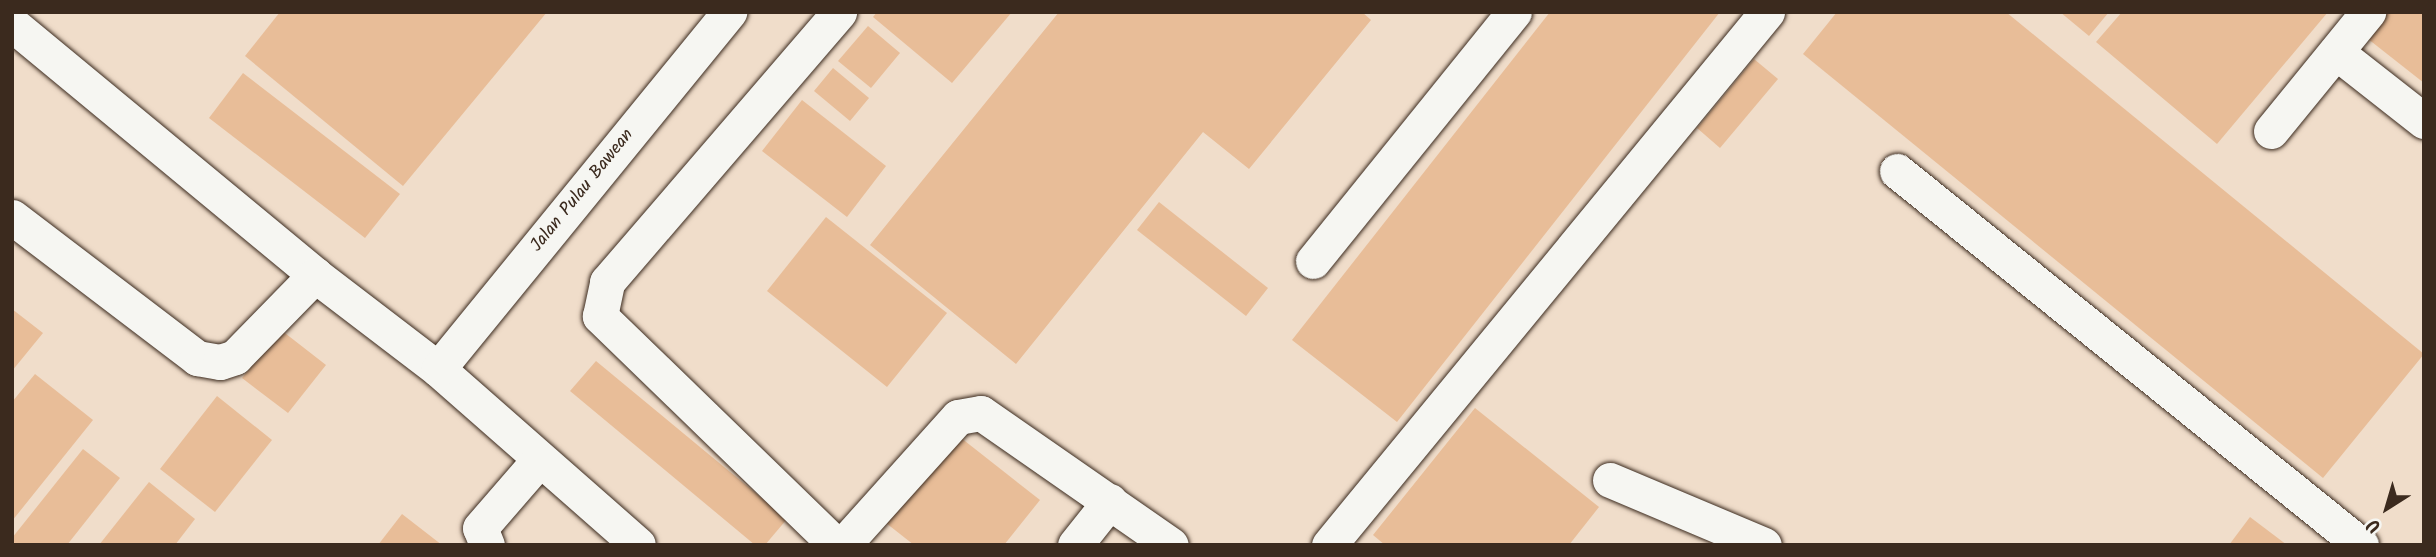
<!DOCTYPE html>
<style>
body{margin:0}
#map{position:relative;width:2436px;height:557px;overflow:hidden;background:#f3ebe0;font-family:Kalam,sans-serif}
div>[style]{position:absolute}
.built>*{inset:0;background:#f0ddca}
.building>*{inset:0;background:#e8bd98}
.roads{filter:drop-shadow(0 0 2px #3b2a1e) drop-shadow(0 0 2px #3b2a1e)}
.minor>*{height:35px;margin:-17.5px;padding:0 17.5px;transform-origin:17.5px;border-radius:17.5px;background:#f6f6f2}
span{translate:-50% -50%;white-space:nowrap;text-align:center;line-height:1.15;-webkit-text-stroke:6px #f6f6f2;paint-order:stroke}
.street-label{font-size:18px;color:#3b2a1e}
.frame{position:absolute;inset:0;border:14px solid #3b2a1e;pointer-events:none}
.north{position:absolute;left:2352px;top:473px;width:70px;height:70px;-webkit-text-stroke:5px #f6f6f2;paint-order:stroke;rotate:217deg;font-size:19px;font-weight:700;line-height:28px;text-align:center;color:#3b2a1e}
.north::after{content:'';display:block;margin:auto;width:24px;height:32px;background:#3b2a1e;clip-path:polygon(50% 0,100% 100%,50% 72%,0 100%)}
</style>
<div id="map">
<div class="built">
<i style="clip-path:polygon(12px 12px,2424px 12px,2424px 545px,12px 545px)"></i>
</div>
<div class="building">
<i style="clip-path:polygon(280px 12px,547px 12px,403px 186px,245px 56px)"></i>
<i style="clip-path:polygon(877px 12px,1012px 12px,952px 83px,873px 17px)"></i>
<i style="clip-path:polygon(1059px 12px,1362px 12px,1371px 20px,1249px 169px,1203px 132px,1016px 364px,870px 245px)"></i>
<i style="clip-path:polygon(1550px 12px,1720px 12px,1397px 422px,1292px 340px)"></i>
<i style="clip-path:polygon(1837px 12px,2006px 12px,2424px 354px,2323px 478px,1803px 54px)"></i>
<i style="clip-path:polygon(2060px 12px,2109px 12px,2089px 36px)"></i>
<i style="clip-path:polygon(2122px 12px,2328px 12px,2217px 144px,2096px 42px)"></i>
<i style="clip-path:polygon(2381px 12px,2424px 12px,2424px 83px,2363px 35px)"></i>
<i style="clip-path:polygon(868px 26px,900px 53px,871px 88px,838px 61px)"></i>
<i style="clip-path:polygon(1754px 59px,1778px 79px,1720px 148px,1697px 128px)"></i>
<i style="clip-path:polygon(833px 68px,869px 98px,850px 121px,814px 91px)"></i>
<i style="clip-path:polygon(243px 73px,400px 194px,365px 238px,209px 118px)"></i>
<i style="clip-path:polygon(802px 100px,886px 166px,847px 217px,762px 151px)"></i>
<i style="clip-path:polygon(1159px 202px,1268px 288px,1246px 316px,1137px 230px)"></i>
<i style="clip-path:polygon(826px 217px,947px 313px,887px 387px,767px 291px)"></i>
<i style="clip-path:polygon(12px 309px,43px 333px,12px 371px)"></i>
<i style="clip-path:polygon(281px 330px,326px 365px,288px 413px,242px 378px)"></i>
<i style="clip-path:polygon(596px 361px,787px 519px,765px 545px,755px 545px,570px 391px)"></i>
<i style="clip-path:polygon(35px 374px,93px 420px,12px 521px,12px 402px)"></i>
<i style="clip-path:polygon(217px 396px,272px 440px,215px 512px,160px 469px)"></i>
<i style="clip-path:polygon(1475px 408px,1599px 507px,1569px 545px,1385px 545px,1373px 535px)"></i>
<i style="clip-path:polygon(956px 434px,1040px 500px,1004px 545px,914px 545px,886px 523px)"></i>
<i style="clip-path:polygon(83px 449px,120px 478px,67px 545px,12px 545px,12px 538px)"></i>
<i style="clip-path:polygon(149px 482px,195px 519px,175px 545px,99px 545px)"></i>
<i style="clip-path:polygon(402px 514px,442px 545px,378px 545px)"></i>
<i style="clip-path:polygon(2250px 517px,2287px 545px,2229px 545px)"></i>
</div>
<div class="roads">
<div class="minor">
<i style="left:12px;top:24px;width:393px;rotate:39.6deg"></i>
<i style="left:315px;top:275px;width:155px;rotate:37.4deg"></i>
<i style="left:438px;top:369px;width:266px;rotate:41.3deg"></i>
<i style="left:2336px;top:52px;width:112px;rotate:38.1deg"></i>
<i style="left:2271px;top:131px;width:154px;rotate:-50.8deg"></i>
<i style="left:1897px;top:171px;width:596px;rotate:38.87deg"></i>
<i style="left:12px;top:217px;width:233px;rotate:37.3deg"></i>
<i style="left:197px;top:358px;width:23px;rotate:10deg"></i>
<i style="left:220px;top:362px;width:16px;rotate:-18deg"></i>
<i style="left:235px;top:357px;width:115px;rotate:-45.7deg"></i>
<i style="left:1313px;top:261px;width:320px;rotate:-51.1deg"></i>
<i style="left:438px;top:369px;width:461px;rotate:-50.8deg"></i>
<i style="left:1610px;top:480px;width:167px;rotate:22.9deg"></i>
<i style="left:487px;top:545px;width:18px;rotate:-112deg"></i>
<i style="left:480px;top:528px;width:89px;rotate:-49.1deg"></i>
<i style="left:836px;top:545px;width:329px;rotate:-135.9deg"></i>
<i style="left:600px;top:316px;width:35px;rotate:-78deg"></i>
<i style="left:607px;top:282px;width:356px;rotate:-49.3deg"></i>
<i style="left:843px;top:545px;width:172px;rotate:-48.1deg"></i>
<i style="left:958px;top:417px;width:23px;rotate:-10deg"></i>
<i style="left:981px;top:413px;width:231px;rotate:34.8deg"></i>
<i style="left:1075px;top:545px;width:56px;rotate:-51.5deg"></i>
<i style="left:1329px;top:545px;width:690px;rotate:-50.59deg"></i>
</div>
</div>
<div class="street-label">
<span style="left:583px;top:191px;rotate:-51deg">Jalan Pulau Bawean</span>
</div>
<div class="frame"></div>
<div class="north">U</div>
</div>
